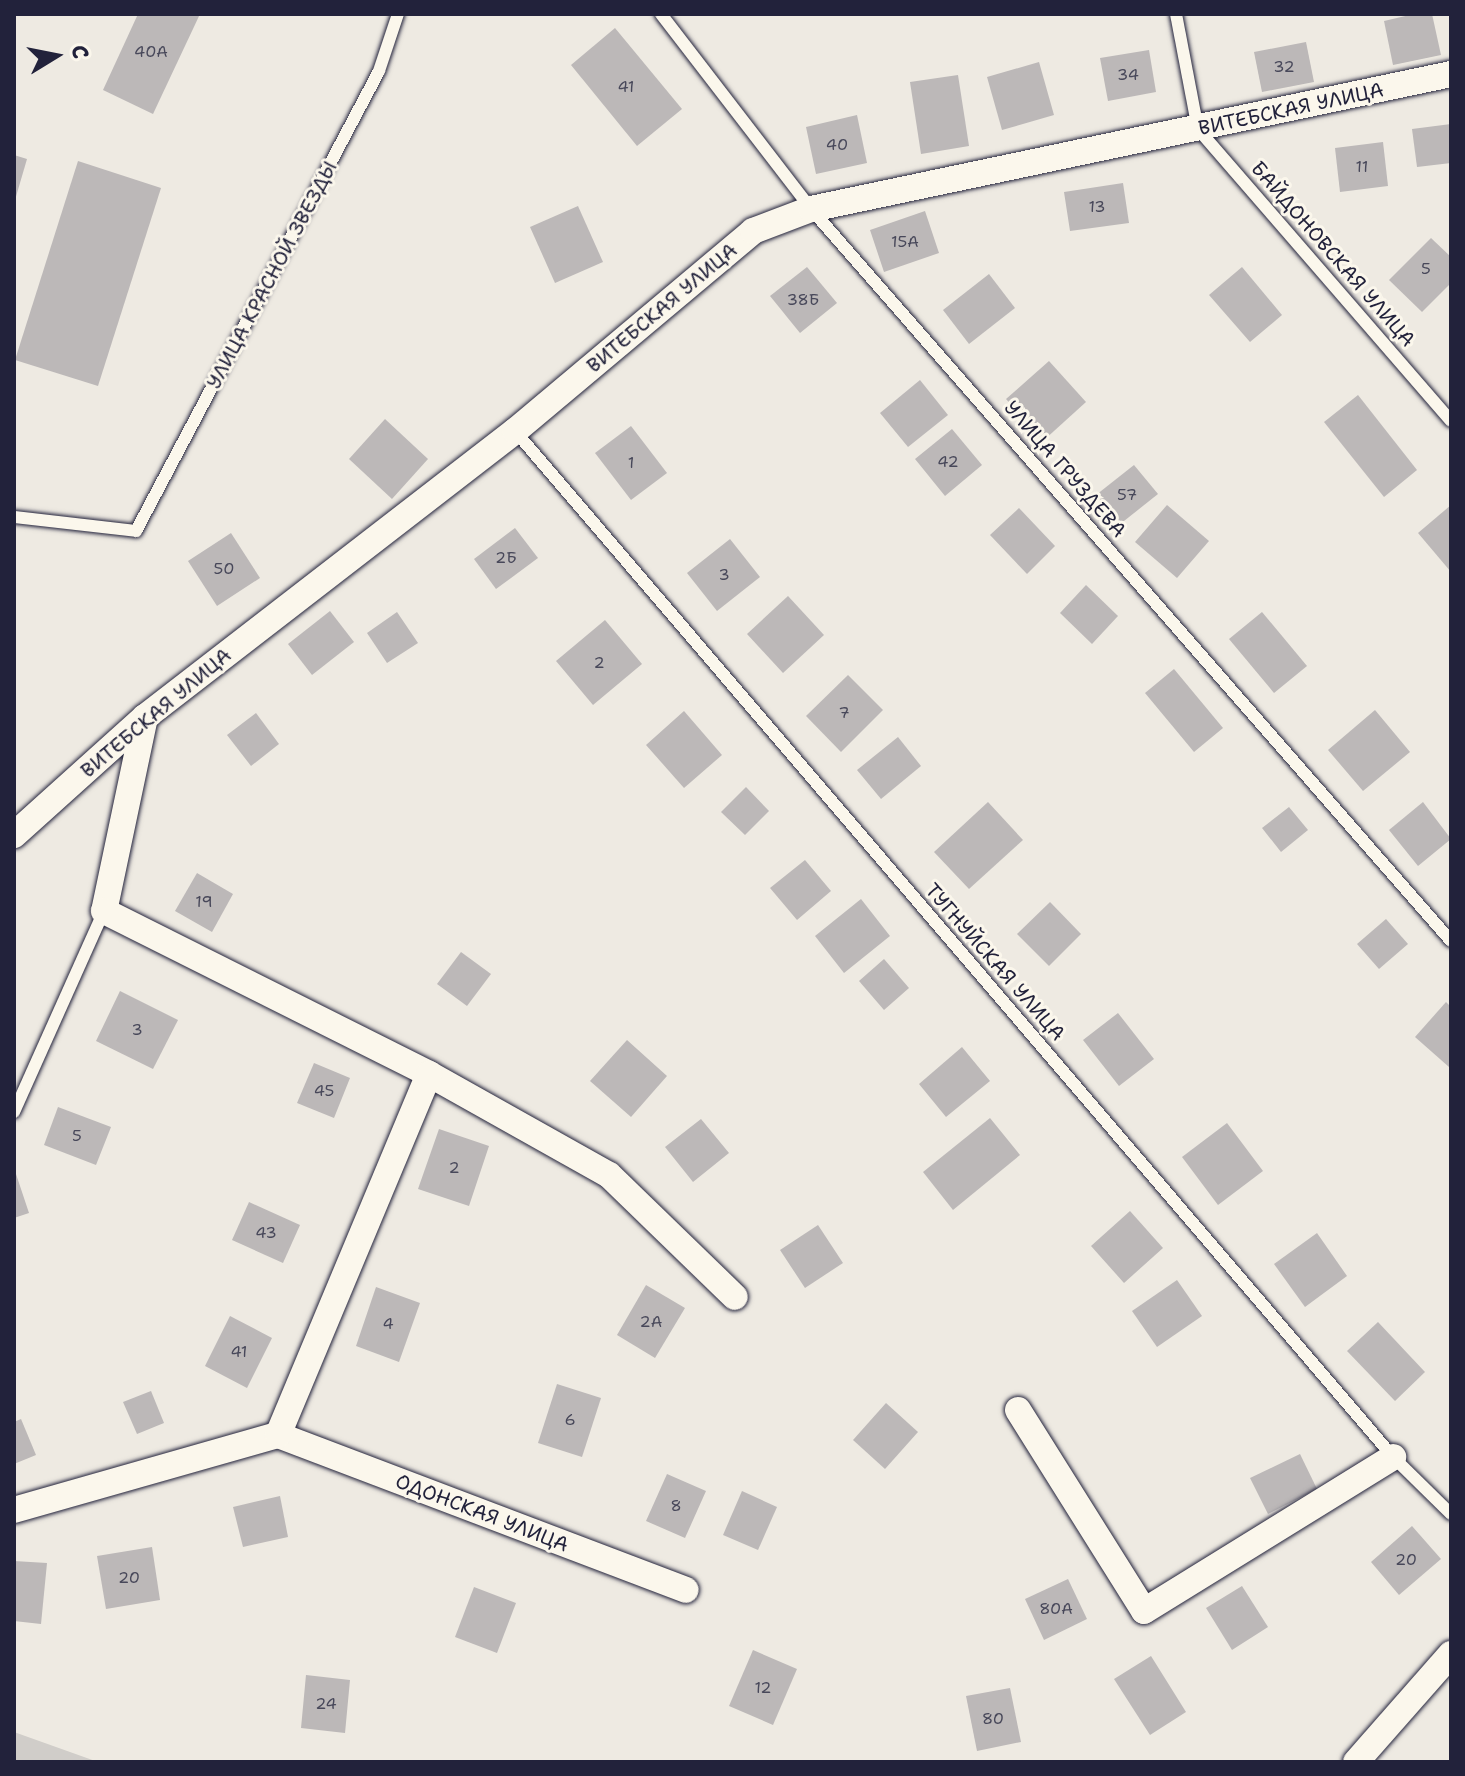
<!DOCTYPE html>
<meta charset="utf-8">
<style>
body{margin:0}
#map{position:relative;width:1465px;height:1776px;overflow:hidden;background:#eeeae2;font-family:"Shantell Sans",sans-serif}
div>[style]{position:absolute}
.green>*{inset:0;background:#d0cdc9}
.building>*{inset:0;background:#bcb8b8}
.roads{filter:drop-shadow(0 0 2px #22223b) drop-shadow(0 0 2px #22223b)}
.lane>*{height:12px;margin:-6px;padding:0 6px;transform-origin:6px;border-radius:6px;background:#fbf7ec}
.street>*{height:26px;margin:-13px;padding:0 13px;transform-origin:13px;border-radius:13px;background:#fbf7ec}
span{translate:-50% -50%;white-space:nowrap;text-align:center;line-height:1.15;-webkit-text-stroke:6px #fbf7ec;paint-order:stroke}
.number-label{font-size:16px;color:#48485a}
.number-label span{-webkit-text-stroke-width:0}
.street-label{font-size:20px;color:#22223b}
.frame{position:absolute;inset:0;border:16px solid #22223b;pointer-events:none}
.north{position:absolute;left:16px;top:16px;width:80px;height:80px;-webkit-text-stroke:6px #fbf7ec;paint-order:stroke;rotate:80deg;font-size:22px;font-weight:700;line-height:32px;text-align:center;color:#22223b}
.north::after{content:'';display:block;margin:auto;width:28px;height:36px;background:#22223b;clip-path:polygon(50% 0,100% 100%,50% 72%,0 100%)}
</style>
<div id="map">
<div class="green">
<i style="clip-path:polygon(14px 1732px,98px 1762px,14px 1762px)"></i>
</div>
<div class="building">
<i style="clip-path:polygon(138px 14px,200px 14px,153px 114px,103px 90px)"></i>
<i style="clip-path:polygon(1414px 14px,1432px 14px,1441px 55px,1393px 65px,1384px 21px)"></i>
<i style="clip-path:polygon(615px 28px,682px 109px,637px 146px,571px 65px)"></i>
<i style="clip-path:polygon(1306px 42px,1314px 82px,1262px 92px,1254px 52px)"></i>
<i style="clip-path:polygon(1149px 50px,1156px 92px,1108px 101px,1100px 58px)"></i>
<i style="clip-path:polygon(1039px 62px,1054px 115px,1002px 130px,987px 77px)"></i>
<i style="clip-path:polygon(958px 75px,969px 146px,921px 154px,910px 82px)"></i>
<i style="clip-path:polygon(857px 115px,867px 163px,816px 174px,806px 127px)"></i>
<i style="clip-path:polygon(1451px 124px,1451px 163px,1417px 167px,1412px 129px)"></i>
<i style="clip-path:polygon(1383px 142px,1388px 186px,1340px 192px,1335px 148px)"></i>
<i style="clip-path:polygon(14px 155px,27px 159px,15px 200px,14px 200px)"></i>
<i style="clip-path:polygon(78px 161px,161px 188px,98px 386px,15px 360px)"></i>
<i style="clip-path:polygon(1123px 183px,1129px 223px,1070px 231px,1064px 192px)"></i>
<i style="clip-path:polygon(578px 206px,603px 262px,555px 283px,530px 227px)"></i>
<i style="clip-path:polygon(925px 211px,939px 253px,884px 272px,870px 230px)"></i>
<i style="clip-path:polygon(1431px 238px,1451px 257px,1451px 283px,1422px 312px,1389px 280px)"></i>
<i style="clip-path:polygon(807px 267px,837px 303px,800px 333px,770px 296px)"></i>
<i style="clip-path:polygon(1242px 267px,1282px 315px,1250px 342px,1209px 295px)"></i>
<i style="clip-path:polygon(989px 274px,1015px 308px,969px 344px,943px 310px)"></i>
<i style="clip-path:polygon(1049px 361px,1086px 402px,1043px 441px,1006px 399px)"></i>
<i style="clip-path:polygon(920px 380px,948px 415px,908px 447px,880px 413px)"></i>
<i style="clip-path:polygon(1358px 395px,1417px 470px,1384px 497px,1324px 422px)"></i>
<i style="clip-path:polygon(385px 419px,428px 459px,392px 499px,349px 459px)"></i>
<i style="clip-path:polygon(631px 426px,667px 473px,631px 500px,595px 453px)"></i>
<i style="clip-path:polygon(952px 429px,982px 465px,945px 496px,915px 459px)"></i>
<i style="clip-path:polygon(1134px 465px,1158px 494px,1119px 525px,1096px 495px)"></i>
<i style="clip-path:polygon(1167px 505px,1209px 541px,1177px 578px,1135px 542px)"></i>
<i style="clip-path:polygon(1451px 505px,1451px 572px,1418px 533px)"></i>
<i style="clip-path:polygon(1019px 508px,1055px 546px,1027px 574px,990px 535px)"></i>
<i style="clip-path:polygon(515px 528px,538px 558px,496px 589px,474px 559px)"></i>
<i style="clip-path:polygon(231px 533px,260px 578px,217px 606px,188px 561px)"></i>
<i style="clip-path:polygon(730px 539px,760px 577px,717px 611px,687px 573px)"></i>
<i style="clip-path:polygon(1086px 585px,1118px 616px,1092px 644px,1060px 613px)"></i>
<i style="clip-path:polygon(788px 596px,824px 635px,783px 673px,747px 634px)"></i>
<i style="clip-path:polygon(330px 611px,354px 642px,312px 675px,288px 644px)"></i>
<i style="clip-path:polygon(397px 612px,418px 643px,387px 663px,367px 633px)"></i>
<i style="clip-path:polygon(1262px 612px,1307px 666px,1274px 693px,1229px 639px)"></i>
<i style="clip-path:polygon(605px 620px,642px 664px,593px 705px,556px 661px)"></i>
<i style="clip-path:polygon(1174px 669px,1223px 728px,1194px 752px,1145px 693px)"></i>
<i style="clip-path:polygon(848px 675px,883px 710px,841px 752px,806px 716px)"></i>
<i style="clip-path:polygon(1375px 710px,1410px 752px,1363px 791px,1328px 750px)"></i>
<i style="clip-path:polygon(684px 711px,722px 755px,684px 788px,646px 745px)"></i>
<i style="clip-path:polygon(256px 713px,279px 744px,251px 766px,227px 735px)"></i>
<i style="clip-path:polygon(898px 737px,921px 766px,881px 799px,857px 770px)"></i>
<i style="clip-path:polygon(746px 787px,769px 811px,745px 835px,721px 812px)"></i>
<i style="clip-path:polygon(988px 802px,1023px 840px,969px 889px,934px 852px)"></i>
<i style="clip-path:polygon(1423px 802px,1451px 839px,1418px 866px,1389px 830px)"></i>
<i style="clip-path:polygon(1289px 807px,1308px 830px,1281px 852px,1262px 828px)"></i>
<i style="clip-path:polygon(805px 860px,831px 891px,797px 920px,770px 888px)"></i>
<i style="clip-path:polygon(197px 873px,233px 894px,212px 932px,175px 911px)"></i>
<i style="clip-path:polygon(861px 899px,890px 936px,844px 973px,815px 936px)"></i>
<i style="clip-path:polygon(1050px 902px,1081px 934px,1049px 966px,1017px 934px)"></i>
<i style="clip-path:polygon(1386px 919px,1408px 944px,1379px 969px,1357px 944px)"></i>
<i style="clip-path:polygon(461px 952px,491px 974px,467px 1006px,437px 984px)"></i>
<i style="clip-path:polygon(884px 959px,909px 988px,884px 1010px,859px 981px)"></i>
<i style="clip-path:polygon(120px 991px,178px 1020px,153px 1069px,96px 1041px)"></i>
<i style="clip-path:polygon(1446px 1002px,1451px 1007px,1449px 1067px,1415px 1037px)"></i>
<i style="clip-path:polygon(1118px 1013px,1154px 1059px,1119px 1086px,1083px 1040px)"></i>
<i style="clip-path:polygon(627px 1040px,667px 1076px,631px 1117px,590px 1081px)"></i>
<i style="clip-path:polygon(962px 1047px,990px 1081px,946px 1117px,919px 1084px)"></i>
<i style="clip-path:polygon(314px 1063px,350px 1078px,334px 1118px,297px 1103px)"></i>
<i style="clip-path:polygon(58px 1107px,111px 1127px,96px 1165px,44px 1145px)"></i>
<i style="clip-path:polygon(990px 1118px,1020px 1155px,953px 1210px,923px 1172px)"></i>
<i style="clip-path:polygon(701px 1119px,729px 1153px,693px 1182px,665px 1147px)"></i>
<i style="clip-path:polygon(1227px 1123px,1263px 1171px,1218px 1205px,1182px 1157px)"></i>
<i style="clip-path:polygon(439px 1129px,489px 1146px,469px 1206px,418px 1189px)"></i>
<i style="clip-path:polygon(14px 1168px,29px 1213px,14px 1218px)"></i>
<i style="clip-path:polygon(249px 1202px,300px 1225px,283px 1263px,232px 1240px)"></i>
<i style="clip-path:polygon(1130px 1211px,1163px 1248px,1124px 1283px,1091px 1246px)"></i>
<i style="clip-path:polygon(818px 1225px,843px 1263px,805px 1288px,780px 1250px)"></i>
<i style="clip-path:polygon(1317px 1233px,1347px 1276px,1305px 1307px,1274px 1264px)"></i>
<i style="clip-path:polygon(1177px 1280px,1202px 1316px,1157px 1347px,1132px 1311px)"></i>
<i style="clip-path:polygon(646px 1285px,685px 1308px,655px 1358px,617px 1335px)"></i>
<i style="clip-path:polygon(376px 1287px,420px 1303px,399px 1362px,356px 1346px)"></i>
<i style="clip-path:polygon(230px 1316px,272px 1338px,247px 1388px,205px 1366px)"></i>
<i style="clip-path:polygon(1378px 1322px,1425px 1372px,1395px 1401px,1347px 1351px)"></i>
<i style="clip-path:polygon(557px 1384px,601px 1398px,582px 1457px,538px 1443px)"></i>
<i style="clip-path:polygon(151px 1391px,164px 1423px,137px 1434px,123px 1402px)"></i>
<i style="clip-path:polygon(886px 1403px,918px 1432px,885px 1469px,853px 1440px)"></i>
<i style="clip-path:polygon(21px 1419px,36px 1455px,14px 1464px,14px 1422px)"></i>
<i style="clip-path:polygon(1300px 1454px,1317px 1489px,1268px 1514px,1250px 1478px)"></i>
<i style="clip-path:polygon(667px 1474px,706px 1491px,685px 1538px,646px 1521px)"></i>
<i style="clip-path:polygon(742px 1491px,777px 1507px,758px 1550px,723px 1535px)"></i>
<i style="clip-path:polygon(280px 1496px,288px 1537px,243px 1547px,233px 1507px)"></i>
<i style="clip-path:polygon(1412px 1526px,1441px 1559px,1399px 1595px,1371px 1562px)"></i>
<i style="clip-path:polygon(152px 1547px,160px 1600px,106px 1609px,97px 1556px)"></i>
<i style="clip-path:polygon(14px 1561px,47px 1563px,41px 1624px,14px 1621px)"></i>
<i style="clip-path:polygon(1068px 1579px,1087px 1619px,1044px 1640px,1025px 1599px)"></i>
<i style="clip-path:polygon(1242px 1586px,1268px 1627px,1232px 1650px,1206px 1608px)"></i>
<i style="clip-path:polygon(474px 1587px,516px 1603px,497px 1653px,455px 1637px)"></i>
<i style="clip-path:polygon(753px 1650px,797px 1669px,773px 1725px,729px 1706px)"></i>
<i style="clip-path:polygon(1151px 1656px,1186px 1712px,1150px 1735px,1114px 1679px)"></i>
<i style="clip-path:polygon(306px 1675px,350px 1680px,345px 1733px,301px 1728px)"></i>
<i style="clip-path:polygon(1010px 1688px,1021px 1742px,977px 1751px,966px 1696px)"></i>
</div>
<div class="roads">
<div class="lane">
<i style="left:661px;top:14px;width:246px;rotate:52.4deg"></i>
<i style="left:811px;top:209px;width:972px;rotate:48.84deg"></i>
<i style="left:1176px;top:14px;width:117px;rotate:79.2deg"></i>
<i style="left:1198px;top:129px;width:386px;rotate:49.1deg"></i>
<i style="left:515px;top:431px;width:1350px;rotate:49.44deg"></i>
<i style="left:1393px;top:1457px;width:81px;rotate:44.5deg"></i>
<i style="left:14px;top:517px;width:123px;rotate:6.5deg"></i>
<i style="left:136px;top:531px;width:520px;rotate:-62.15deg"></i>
<i style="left:379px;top:71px;width:60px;rotate:-71.6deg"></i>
<i style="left:14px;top:1112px;width:220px;rotate:-65.9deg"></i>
</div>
<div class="street">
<i style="left:145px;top:717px;width:198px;rotate:101.9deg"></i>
<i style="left:104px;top:911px;width:364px;rotate:26.6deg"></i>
<i style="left:429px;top:1074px;width:206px;rotate:29.3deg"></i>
<i style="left:609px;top:1175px;width:175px;rotate:44.1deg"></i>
<i style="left:14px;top:835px;width:176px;rotate:-42deg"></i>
<i style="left:145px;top:717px;width:468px;rotate:-37.7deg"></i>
<i style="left:515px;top:431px;width:311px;rotate:-40deg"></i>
<i style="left:753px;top:231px;width:62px;rotate:-20.8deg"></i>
<i style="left:811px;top:209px;width:654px;rotate:-11.91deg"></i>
<i style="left:1018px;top:1410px;width:237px;rotate:57.9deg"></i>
<i style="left:1144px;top:1611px;width:293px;rotate:-31.7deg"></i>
<i style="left:278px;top:1435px;width:436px;rotate:20.8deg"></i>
<i style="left:14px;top:1510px;width:274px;rotate:-15.9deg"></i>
<i style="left:278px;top:1435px;width:391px;rotate:-67.3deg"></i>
<i style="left:1356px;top:1762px;width:144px;rotate:-48.7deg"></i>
</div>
</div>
<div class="number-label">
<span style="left:151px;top:52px">40А</span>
<span style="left:1284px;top:67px">32</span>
<span style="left:1128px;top:75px">34</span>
<span style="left:626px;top:87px">41</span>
<span style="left:837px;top:145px">40</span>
<span style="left:1362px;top:167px">11</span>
<span style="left:1097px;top:207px">13</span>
<span style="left:905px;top:242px">15А</span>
<span style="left:1426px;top:269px">5</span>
<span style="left:803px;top:300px">38Б</span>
<span style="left:948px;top:462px">42</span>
<span style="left:631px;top:463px">1</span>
<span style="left:1127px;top:495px">57</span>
<span style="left:506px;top:558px">2Б</span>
<span style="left:224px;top:569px">50</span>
<span style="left:724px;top:575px">3</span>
<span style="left:599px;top:663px">2</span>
<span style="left:844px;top:713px">7</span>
<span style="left:204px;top:902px">19</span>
<span style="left:137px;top:1030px">3</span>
<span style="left:324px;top:1091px">45</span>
<span style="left:77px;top:1136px">5</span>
<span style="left:454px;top:1168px">2</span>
<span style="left:266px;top:1233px">43</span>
<span style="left:651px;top:1322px">2А</span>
<span style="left:388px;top:1324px">4</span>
<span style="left:239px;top:1352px">41</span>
<span style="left:570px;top:1420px">6</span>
<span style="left:676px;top:1506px">8</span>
<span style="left:1406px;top:1560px">20</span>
<span style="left:129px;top:1578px">20</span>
<span style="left:1056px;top:1609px">80А</span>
<span style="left:763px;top:1688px">12</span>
<span style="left:326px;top:1704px">24</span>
<span style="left:993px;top:1719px">80</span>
</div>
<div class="street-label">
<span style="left:1291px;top:109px;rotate:-12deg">ВИТЕБСКАЯ УЛИЦА</span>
<span style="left:1333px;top:254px;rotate:49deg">БАЙДОНОВСКАЯ УЛИЦА</span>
<span style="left:272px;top:275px;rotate:-62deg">УЛИЦА КРАСНОЙ ЗВЕЗДЫ</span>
<span style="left:662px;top:308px;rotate:-40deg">ВИТЕБСКАЯ УЛИЦА</span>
<span style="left:1065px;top:469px;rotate:49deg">УЛИЦА ГРУЗДЕВА</span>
<span style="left:156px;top:713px;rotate:-40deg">ВИТЕБСКАЯ УЛИЦА</span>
<span style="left:995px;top:962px;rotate:49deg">ТУГНУЙСКАЯ УЛИЦА</span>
<span style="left:482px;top:1513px;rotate:21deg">ОДОНСКАЯ УЛИЦА</span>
</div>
<div class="frame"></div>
<div class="north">С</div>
</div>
